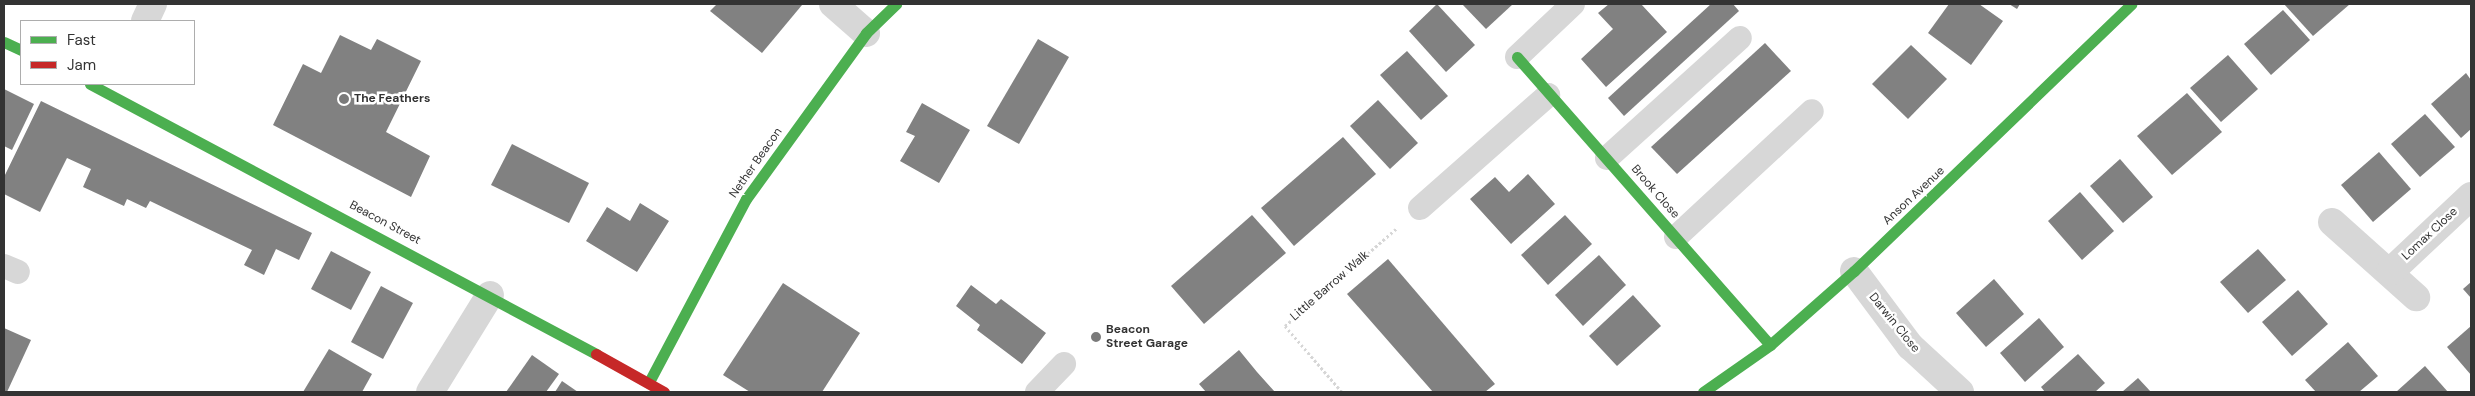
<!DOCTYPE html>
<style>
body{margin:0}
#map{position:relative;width:2475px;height:396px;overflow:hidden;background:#fff;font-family:"DM Sans",sans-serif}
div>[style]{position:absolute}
.building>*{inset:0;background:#818181}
.path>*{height:3px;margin-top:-1.5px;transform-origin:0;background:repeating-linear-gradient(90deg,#d6d6d6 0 2.5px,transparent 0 5px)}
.lane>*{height:24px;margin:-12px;padding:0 12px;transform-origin:12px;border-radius:12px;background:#d7d7d7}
.street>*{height:28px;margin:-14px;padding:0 14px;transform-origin:14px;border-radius:14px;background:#d7d7d7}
.fast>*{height:11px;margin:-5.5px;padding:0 5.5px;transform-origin:5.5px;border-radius:5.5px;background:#4caf50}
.jam>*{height:11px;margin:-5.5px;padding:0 5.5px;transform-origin:5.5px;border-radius:5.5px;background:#c62828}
.dots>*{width:14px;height:14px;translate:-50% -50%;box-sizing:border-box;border:2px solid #fff;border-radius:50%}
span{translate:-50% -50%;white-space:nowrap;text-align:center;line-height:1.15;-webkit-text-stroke:5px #fff;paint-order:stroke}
.poi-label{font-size:12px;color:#333;font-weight:700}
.left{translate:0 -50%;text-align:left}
.street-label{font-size:12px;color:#333}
.frame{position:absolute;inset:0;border:5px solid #333;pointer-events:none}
.legend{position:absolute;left:20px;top:20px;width:175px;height:65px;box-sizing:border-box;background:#fff;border:1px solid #adadad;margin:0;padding:6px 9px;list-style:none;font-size:15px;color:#333}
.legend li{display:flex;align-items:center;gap:10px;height:25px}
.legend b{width:25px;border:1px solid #adadad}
</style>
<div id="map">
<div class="building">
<i style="clip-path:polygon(717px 4px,801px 4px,802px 5px,762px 53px,710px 11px)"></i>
<i style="clip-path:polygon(1437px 4px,1475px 45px,1446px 72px,1409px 31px)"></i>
<i style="clip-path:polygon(1462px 4px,1513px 4px,1486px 29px)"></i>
<i style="clip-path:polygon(1609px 4px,1641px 4px,1667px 32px,1606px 87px,1581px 59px,1613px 29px,1598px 13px)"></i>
<i style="clip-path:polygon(1711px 4px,1733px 4px,1739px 11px,1624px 116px,1608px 98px)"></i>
<i style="clip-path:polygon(1949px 4px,1979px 4px,2003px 21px,1971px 65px,1928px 33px)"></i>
<i style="clip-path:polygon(2009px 4px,2020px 4px,2017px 9px)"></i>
<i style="clip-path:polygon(2284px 4px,2350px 4px,2313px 36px)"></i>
<i style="clip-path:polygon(2283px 10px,2310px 40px,2271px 75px,2244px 44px)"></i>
<i style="clip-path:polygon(340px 35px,371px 50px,377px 39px,421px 61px,386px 132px,430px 156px,411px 197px,273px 125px,303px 64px,321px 73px)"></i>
<i style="clip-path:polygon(1038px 39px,1069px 57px,1019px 144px,987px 126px)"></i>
<i style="clip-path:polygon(1765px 43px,1791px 71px,1677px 174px,1651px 147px)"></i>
<i style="clip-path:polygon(1911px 45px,1947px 79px,1908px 119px,1872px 84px)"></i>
<i style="clip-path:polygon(1407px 51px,1448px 96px,1421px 120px,1380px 75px)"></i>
<i style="clip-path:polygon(2228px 55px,2258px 89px,2221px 122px,2190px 88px)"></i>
<i style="clip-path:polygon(2466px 73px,2471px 80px,2471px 129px,2461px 138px,2431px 104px)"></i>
<i style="clip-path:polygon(4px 89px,34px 104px,12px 150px,4px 146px)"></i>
<i style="clip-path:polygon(2187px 93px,2222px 132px,2172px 175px,2137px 136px)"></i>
<i style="clip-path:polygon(1378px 100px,1418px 143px,1390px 169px,1350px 126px)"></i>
<i style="clip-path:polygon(41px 101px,312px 233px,299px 260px,276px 249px,264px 275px,244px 265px,252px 250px,150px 201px,146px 208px,127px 199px,124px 206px,83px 187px,91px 169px,67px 158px,40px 212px,4px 194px,4px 177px)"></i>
<i style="clip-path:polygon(922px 103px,970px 130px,939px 183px,900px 161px,915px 136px,906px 132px)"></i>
<i style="clip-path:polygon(2425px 114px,2455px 147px,2420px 177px,2391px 144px)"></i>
<i style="clip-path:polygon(1343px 137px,1376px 174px,1294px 246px,1261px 208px)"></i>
<i style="clip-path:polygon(512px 144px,589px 183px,569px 223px,491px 185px)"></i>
<i style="clip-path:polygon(2379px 152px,2411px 189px,2373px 222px,2341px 185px)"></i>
<i style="clip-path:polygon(2120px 159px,2153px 197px,2123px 223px,2090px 186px)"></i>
<i style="clip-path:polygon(1528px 174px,1555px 204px,1511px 244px,1470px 199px,1495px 177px,1509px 192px)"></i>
<i style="clip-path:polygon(2080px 192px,2114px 231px,2082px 260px,2048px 221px)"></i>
<i style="clip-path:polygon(640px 203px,669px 221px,637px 272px,586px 241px,607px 207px,630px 221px)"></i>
<i style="clip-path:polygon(1252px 215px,1286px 253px,1204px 324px,1171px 286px)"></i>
<i style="clip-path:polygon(1565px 215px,1592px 244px,1548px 285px,1521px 255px)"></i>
<i style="clip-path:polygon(2258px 249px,2286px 280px,2248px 313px,2220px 282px)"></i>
<i style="clip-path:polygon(331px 251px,371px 272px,351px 310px,311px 289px)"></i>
<i style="clip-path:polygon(1599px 255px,1626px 285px,1583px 326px,1555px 295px)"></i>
<i style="clip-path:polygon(1388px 259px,1495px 384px,1485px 392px,1433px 392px,1347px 294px)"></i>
<i style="clip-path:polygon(1994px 279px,2024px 314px,1986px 347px,1956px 313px)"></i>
<i style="clip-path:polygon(2471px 282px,2471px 298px,2463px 289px)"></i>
<i style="clip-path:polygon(783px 283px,860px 333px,822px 392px,750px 392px,723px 375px)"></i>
<i style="clip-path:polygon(971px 285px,996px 304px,1001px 299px,1046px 333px,1022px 364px,977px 330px,980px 325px,956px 306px)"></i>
<i style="clip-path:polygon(381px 286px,413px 303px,383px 359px,351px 342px)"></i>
<i style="clip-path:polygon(2298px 290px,2328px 324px,2292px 356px,2262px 322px)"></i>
<i style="clip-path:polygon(1633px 295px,1661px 326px,1617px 366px,1589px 336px)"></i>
<i style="clip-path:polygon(2039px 318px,2064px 347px,2025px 382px,2000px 353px)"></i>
<i style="clip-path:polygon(2471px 326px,2471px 375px,2447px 347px)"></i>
<i style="clip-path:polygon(4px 328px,31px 340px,7px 392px,4px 391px)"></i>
<i style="clip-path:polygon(2348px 342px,2378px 376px,2359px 392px,2316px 392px,2305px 380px)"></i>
<i style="clip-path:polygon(329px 349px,372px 374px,362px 392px,303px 392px)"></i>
<i style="clip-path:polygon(1239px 350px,1257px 372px,1275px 392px,1206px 392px,1199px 384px)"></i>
<i style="clip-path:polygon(2078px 354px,2105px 383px,2095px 392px,2045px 392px,2041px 387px)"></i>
<i style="clip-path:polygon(532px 355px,559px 374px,546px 392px,506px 392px)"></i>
<i style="clip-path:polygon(2425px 366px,2448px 392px,2396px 392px)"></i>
<i style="clip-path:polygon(2138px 378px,2151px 392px,2122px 392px)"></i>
<i style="clip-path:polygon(562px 381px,578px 392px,555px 392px)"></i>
</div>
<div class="path">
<i style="left:1342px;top:392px;width:87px;rotate:-130.8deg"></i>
<i style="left:1285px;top:326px;width:149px;rotate:-41.2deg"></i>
</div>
<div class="lane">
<i style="left:1517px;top:57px;width:77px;rotate:-43.4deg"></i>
<i style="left:1607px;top:158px;width:179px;rotate:-42.1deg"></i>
<i style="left:1420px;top:208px;width:171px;rotate:-41.4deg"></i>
<i style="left:1676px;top:237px;width:185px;rotate:-42.8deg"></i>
<i style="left:4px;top:266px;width:15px;rotate:23deg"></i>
<i style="left:1037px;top:392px;width:39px;rotate:-46deg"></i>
</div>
<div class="street">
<i style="left:833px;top:4px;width:44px;rotate:41.3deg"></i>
<i style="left:145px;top:21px;width:19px;rotate:-65deg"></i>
<i style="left:2332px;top:222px;width:113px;rotate:41.8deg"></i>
<i style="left:1854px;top:271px;width:94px;rotate:53.3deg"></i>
<i style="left:1910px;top:346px;width:68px;rotate:42.6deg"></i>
<i style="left:2390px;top:272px;width:111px;rotate:-43.2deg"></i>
<i style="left:430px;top:392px;width:114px;rotate:-58.3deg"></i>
</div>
<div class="fast">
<i style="left:4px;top:42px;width:19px;rotate:25deg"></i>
<i style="left:1517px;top:57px;width:383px;rotate:48.7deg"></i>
<i style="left:90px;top:84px;width:574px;rotate:28.08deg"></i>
<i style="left:649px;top:382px;width:207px;rotate:-62.1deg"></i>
<i style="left:746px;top:199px;width:205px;rotate:-54.1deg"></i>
<i style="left:866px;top:33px;width:42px;rotate:-44deg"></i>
<i style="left:1703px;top:392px;width:82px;rotate:-35deg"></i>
<i style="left:1770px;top:345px;width:112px;rotate:-41.4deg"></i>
<i style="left:1854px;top:271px;width:385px;rotate:-43.9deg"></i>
</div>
<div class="jam">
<i style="left:596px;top:354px;width:78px;rotate:29.2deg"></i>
</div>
<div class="dots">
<i style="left:344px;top:99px;background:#7a7a7a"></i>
<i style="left:1096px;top:337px;background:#7a7a7a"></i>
</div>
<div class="poi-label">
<span class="left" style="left:354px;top:99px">The Feathers</span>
<span class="left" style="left:1106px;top:337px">Beacon<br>Street Garage</span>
</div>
<div class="street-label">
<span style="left:756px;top:163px;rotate:-55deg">Nether Beacon</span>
<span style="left:1655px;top:192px;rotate:49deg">Brook Close</span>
<span style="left:1914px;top:196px;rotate:-43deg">Anson Avenue</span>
<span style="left:385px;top:223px;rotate:28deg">Beacon Street</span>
<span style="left:2430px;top:234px;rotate:-43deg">Lomax Close</span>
<span style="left:1330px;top:286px;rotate:-41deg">Little Barrow Walk</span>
<span style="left:1894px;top:323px;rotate:51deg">Darwin Close</span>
</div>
<div class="frame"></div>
<ul class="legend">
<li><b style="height:6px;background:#4caf50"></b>Fast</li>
<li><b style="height:6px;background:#c62828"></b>Jam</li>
</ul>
</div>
